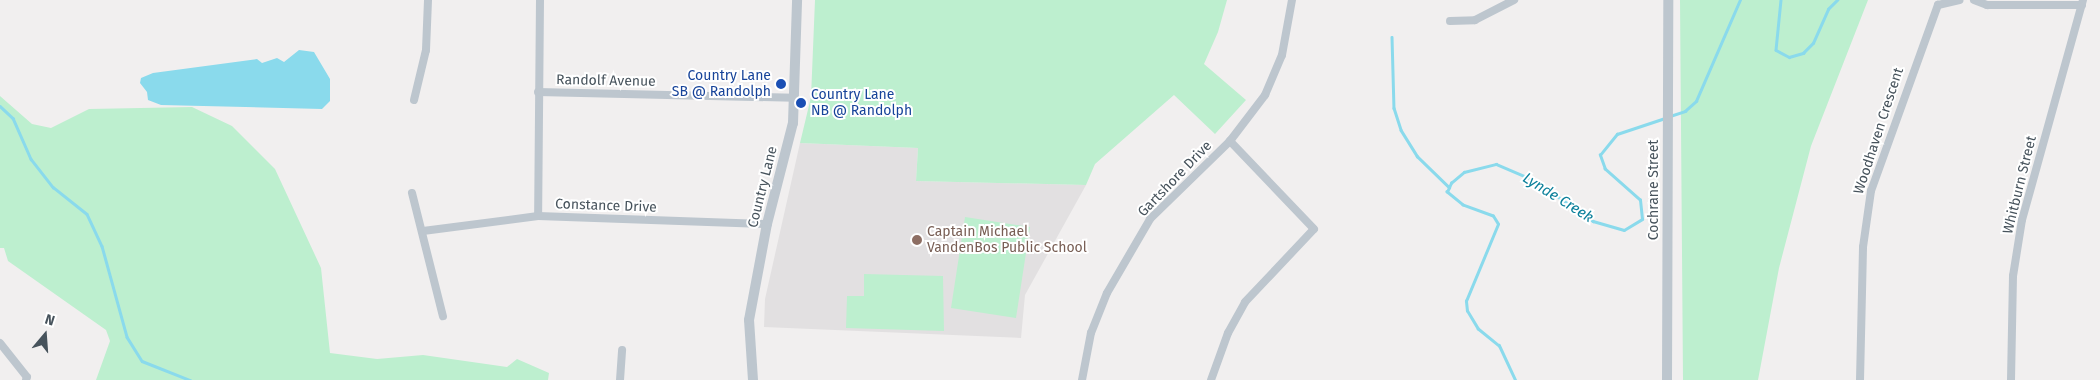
<!DOCTYPE html>
<style>
body{margin:0}
#map{position:relative;width:2100px;height:380px;overflow:hidden;background:#f1efef;font-family:"Fira Sans",sans-serif}
div>[style]{position:absolute}
.education>*{inset:0;background:#e2e0e1}
.green>*{inset:0;background:#bdefcf}
.water>*{inset:0;background:#8adaec}
.stream>*{height:2.5px;margin:-1.25px;padding:0 1.25px;transform-origin:1.25px;border-radius:1.25px;background:#8adaec}
.minor>*{height:8px;margin:-4px;padding:0 4px;transform-origin:4px;border-radius:4px;background:#bdc6ce}
.tertiary>*{height:10px;margin:-5px;padding:0 5px;transform-origin:5px;border-radius:5px;background:#bdc6ce}
.dots>*{width:14px;height:14px;translate:-50% -50%;box-sizing:border-box;border:2px solid #fff;border-radius:50%}
span{translate:-50% -50%;white-space:nowrap;text-align:center;line-height:1.15;-webkit-text-stroke:4px #fff;paint-order:stroke}
.transit-label{font-size:14px;color:#164399}
.right{translate:-100% -50%;text-align:right}
.left{translate:0 -50%;text-align:left}
.street-label{font-size:14px;color:#47535c}
.education-label{font-size:14px;color:#785e54}
.water-label{font-size:15px;color:#0c809b;font-style:italic}
.north{position:absolute;left:20px;top:310px;width:50px;height:50px;-webkit-text-stroke:4px #fff;paint-order:stroke;rotate:18deg;font-size:14px;font-weight:700;line-height:20px;text-align:center;color:#47535c}
.north::after{content:'';display:block;margin:auto;width:18px;height:22px;background:#47535c;clip-path:polygon(50% 0,100% 100%,50% 72%,0 100%)}
</style>
<div id="map">
<div class="education">
<i style="clip-path:polygon(800px 143px,918px 148px,916px 181px,1086px 185px,1025px 295px,1021px 338px,764px 327px,765px 299px)"></i>
</div>
<div class="green">
<i style="clip-path:polygon(815px 0,1227px 0,1218px 32px,1204px 64px,1246px 100px,1215px 134px,1174px 95px,1095px 164px,1086px 185px,916px 181px,918px 148px,800px 143px,811px 97px)"></i>
<i style="clip-path:polygon(1680px 0,1868px 0,1811px 146px,1779px 268px,1758px 380px,1683px 380px)"></i>
<i style="clip-path:polygon(0 96px,32px 124px,51px 128px,89px 109px,192px 107px,232px 126px,275px 169px,321px 268px,330px 353px,377px 359px,423px 355px,507px 367px,517px 359px,549px 373px,548px 380px,96px 380px,110px 341px,106px 330px,8px 261px,4px 248px,0 248px)"></i>
<i style="clip-path:polygon(965px 217px,1030px 227px,1016px 318px,951px 308px)"></i>
<i style="clip-path:polygon(864px 274px,943px 276px,944px 331px,846px 328px,847px 296px,864px 296px)"></i>
</div>
<div class="water">
<i style="clip-path:polygon(299px 50px,314px 52px,330px 79px,330px 101px,322px 109px,161px 105px,148px 100px,147px 92px,140px 83px,141px 78px,153px 73px,257px 59px,262px 63px,277px 58px,284px 62px)"></i>
</div>
<div class="stream">
<i style="left:1781px;top:0;width:50px;rotate:95.7deg"></i>
<i style="left:1776px;top:50px;width:15px;rotate:28deg"></i>
<i style="left:1789px;top:57px;width:15px;rotate:-16deg"></i>
<i style="left:1803px;top:53px;width:14px;rotate:-45deg"></i>
<i style="left:1813px;top:43px;width:37px;rotate:-66deg"></i>
<i style="left:1828px;top:9px;width:13px;rotate:-45deg"></i>
<i style="left:1392px;top:37px;width:71px;rotate:88.4deg"></i>
<i style="left:1394px;top:108px;width:23px;rotate:72deg"></i>
<i style="left:1401px;top:130px;width:31px;rotate:58deg"></i>
<i style="left:1417px;top:156px;width:45px;rotate:44.1deg"></i>
<i style="left:0;top:106px;width:18px;rotate:43deg"></i>
<i style="left:13px;top:118px;width:45px;rotate:66.3deg"></i>
<i style="left:31px;top:159px;width:36px;rotate:52deg"></i>
<i style="left:53px;top:187px;width:43px;rotate:38.5deg"></i>
<i style="left:87px;top:214px;width:35px;rotate:65deg"></i>
<i style="left:102px;top:246px;width:94px;rotate:74.6deg"></i>
<i style="left:127px;top:337px;width:28px;rotate:58deg"></i>
<i style="left:142px;top:361px;width:52px;rotate:21.6deg"></i>
<i style="left:1670px;top:116px;width:16px;rotate:-18deg"></i>
<i style="left:1685px;top:111px;width:15px;rotate:-42deg"></i>
<i style="left:1696px;top:101px;width:110px;rotate:-66.5deg"></i>
<i style="left:1515px;top:380px;width:38px;rotate:-115deg"></i>
<i style="left:1499px;top:346px;width:27px;rotate:-141deg"></i>
<i style="left:1478px;top:329px;width:21px;rotate:-121deg"></i>
<i style="left:1467px;top:311px;width:10px;rotate:-96deg"></i>
<i style="left:1466px;top:301px;width:83px;rotate:-67.4deg"></i>
<i style="left:1498px;top:224px;width:9px;rotate:-122deg"></i>
<i style="left:1493px;top:216px;width:32px;rotate:-160deg"></i>
<i style="left:1463px;top:205px;width:21px;rotate:-141deg"></i>
<i style="left:1447px;top:192px;width:10px;rotate:-66deg"></i>
<i style="left:1451px;top:183px;width:17px;rotate:-40deg"></i>
<i style="left:1464px;top:172px;width:33px;rotate:-14deg"></i>
<i style="left:1496px;top:164px;width:41px;rotate:22.8deg"></i>
<i style="left:1534px;top:180px;width:72px;rotate:34.8deg"></i>
<i style="left:1593px;top:221px;width:32px;rotate:16deg"></i>
<i style="left:1624px;top:230px;width:21px;rotate:-31deg"></i>
<i style="left:1642px;top:219px;width:19px;rotate:-96deg"></i>
<i style="left:1640px;top:200px;width:47px;rotate:-138.5deg"></i>
<i style="left:1605px;top:169px;width:15px;rotate:-110deg"></i>
<i style="left:1600px;top:155px;width:27px;rotate:-51deg"></i>
<i style="left:1617px;top:134px;width:51px;rotate:-18.4deg"></i>
</div>
<div class="minor">
<i style="left:540px;top:0;width:216px;rotate:90.5deg"></i>
<i style="left:538px;top:216px;width:229px;rotate:2deg"></i>
<i style="left:1974px;top:0;width:14px;rotate:21deg"></i>
<i style="left:1987px;top:5px;width:95px"></i>
<i style="left:1450px;top:21px;width:25px;rotate:-2deg"></i>
<i style="left:1475px;top:20px;width:44px;rotate:-27.1deg"></i>
<i style="left:538px;top:92px;width:256px;rotate:1.3deg"></i>
<i style="left:414px;top:100px;width:51px;rotate:-76.5deg"></i>
<i style="left:426px;top:50px;width:50px;rotate:-87.7deg"></i>
<i style="left:412px;top:193px;width:127px;rotate:75.9deg"></i>
<i style="left:423px;top:231px;width:116px;rotate:-7.4deg"></i>
<i style="left:0;top:343px;width:43px;rotate:51.5deg"></i>
<i style="left:27px;top:377px;width:3px;rotate:108deg"></i>
<i style="left:620px;top:380px;width:30px;rotate:-86deg"></i>
<i style="left:1082px;top:380px;width:48px;rotate:-79.2deg"></i>
<i style="left:1091px;top:333px;width:43px;rotate:-68.2deg"></i>
<i style="left:1107px;top:293px;width:86px;rotate:-59.8deg"></i>
<i style="left:1150px;top:219px;width:112px;rotate:-44.3deg"></i>
<i style="left:1230px;top:141px;width:58px;rotate:-52.7deg"></i>
<i style="left:1265px;top:95px;width:43px;rotate:-67deg"></i>
<i style="left:1282px;top:55px;width:56px;rotate:-79.7deg"></i>
<i style="left:1211px;top:380px;width:50px;rotate:-70.1deg"></i>
<i style="left:1228px;top:333px;width:35px;rotate:-61deg"></i>
<i style="left:1245px;top:302px;width:100px;rotate:-46.6deg"></i>
<i style="left:1314px;top:229px;width:122px;rotate:-133.7deg"></i>
<i style="left:1860px;top:380px;width:133px;rotate:-88.7deg"></i>
<i style="left:1863px;top:247px;width:57px;rotate:-81.9deg"></i>
<i style="left:1871px;top:191px;width:198px;rotate:-70.2deg"></i>
<i style="left:1938px;top:5px;width:22px;rotate:-13deg"></i>
<i style="left:2011px;top:380px;width:104px;rotate:-88.9deg"></i>
<i style="left:2013px;top:276px;width:57px;rotate:-80.9deg"></i>
<i style="left:2022px;top:220px;width:228px;rotate:-74.5deg"></i>
</div>
<div class="tertiary">
<i style="left:753px;top:380px;width:60px;rotate:-93.8deg"></i>
<i style="left:749px;top:320px;width:98px;rotate:-79.4deg"></i>
<i style="left:767px;top:224px;width:104px;rotate:-75.6deg"></i>
<i style="left:793px;top:123px;width:123px;rotate:-88.1deg"></i>
<i style="left:1667px;top:380px;width:380px;rotate:-89.8deg"></i>
</div>
<div class="dots">
<i style="left:781px;top:84px;background:#1a4fb4"></i>
<i style="left:801px;top:103px;background:#1a4fb4"></i>
<i style="left:917px;top:240px;background:#8d6e63"></i>
</div>
<div class="transit-label">
<span class="right" style="left:771px;top:84px">Country Lane<br>SB @ Randolph</span>
<span class="left" style="left:811px;top:103px">Country Lane<br>NB @ Randolph</span>
</div>
<div class="street-label">
<span style="left:606px;top:81px;rotate:1deg">Randolf Avenue</span>
<span style="left:1879px;top:131px;rotate:-72deg">Woodhaven Crescent</span>
<span style="left:1175px;top:179px;rotate:-46deg">Gartshore Drive</span>
<span style="left:2020px;top:185px;rotate:-76deg">Whitburn Street</span>
<span style="left:763px;top:187px;rotate:-76deg">Country Lane</span>
<span style="left:1654px;top:190px;rotate:-90deg">Cochrane Street</span>
<span style="left:606px;top:206px;rotate:2deg">Constance Drive</span>
</div>
<div class="education-label">
<span class="left" style="left:927px;top:240px">Captain Michael<br>VandenBos Public School</span>
</div>
<div class="water-label">
<span style="left:1558px;top:198px;rotate:32deg">Lynde Creek</span>
</div>
<div class="north">N</div>
</div>
